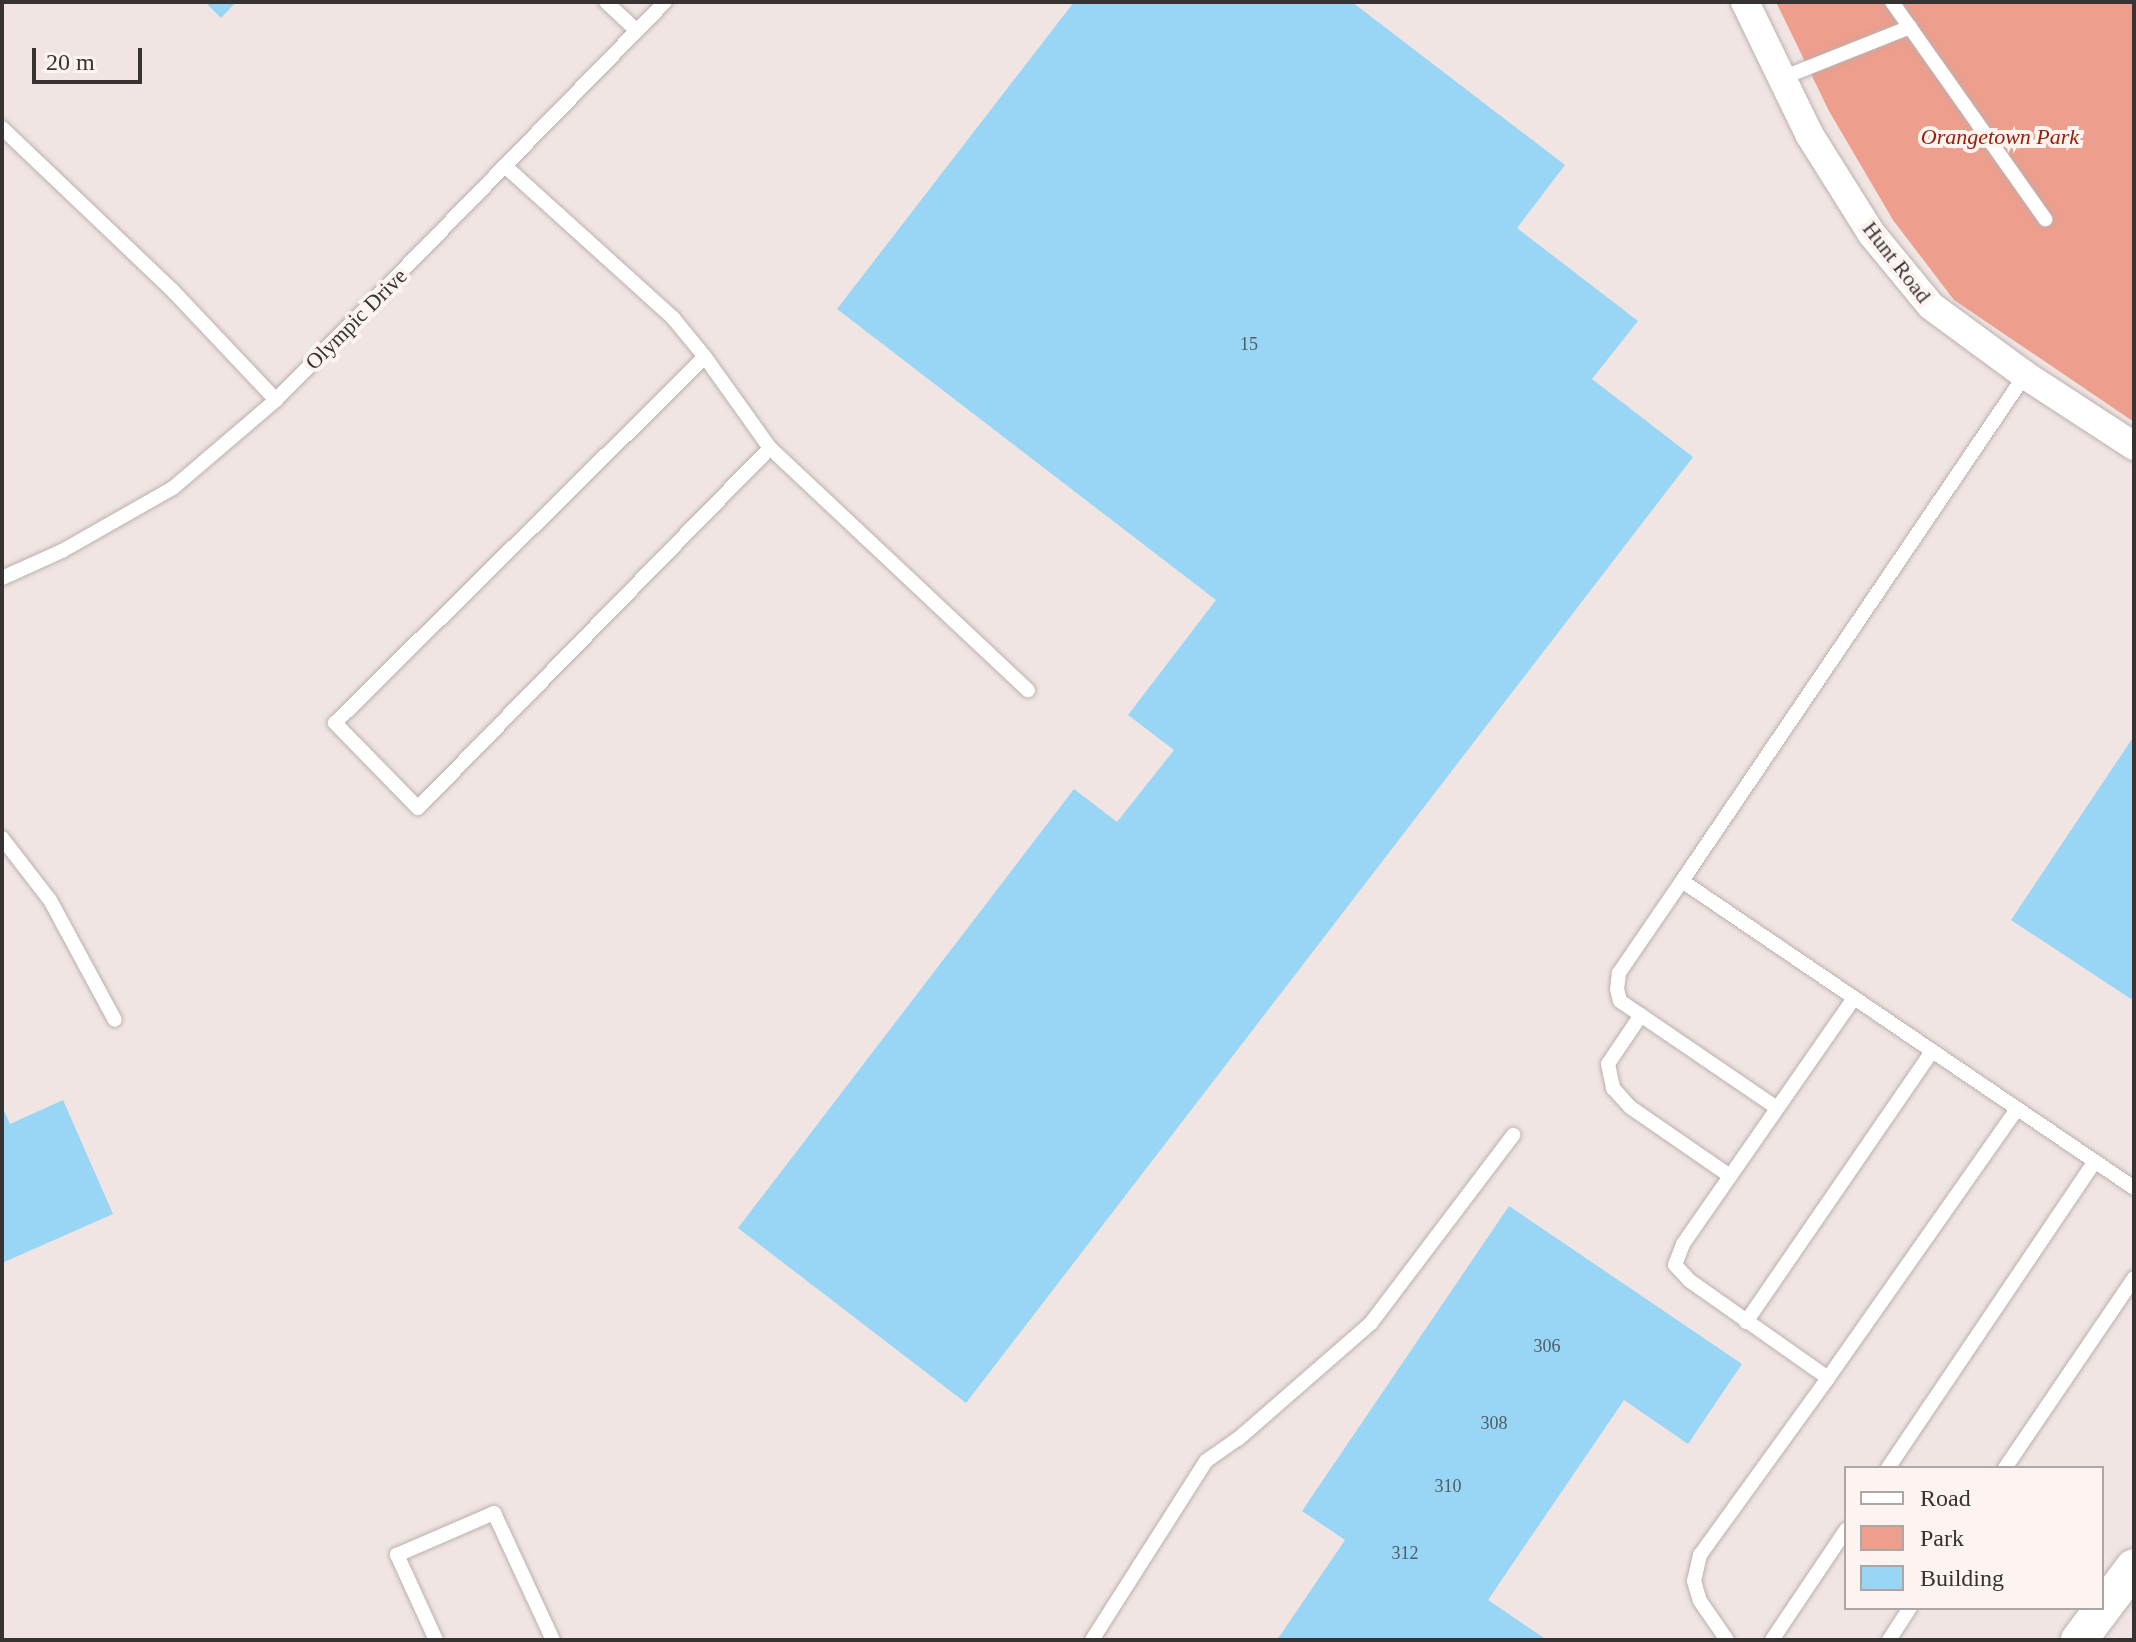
<!DOCTYPE html>
<style>
body{margin:0}
#map{position:relative;width:2136px;height:1642px;overflow:hidden;background:#f0e5e3;font-family:"Times New Roman",serif}
div>[style]{position:absolute}
.green>*{inset:0;background:#ed9e8c}
.building>*{inset:0;background:#99d5f5}
.roads{filter:drop-shadow(0 0 2px #bbb0ae) drop-shadow(0 0 2px #bbb0ae)}
.service>*{height:14px;margin:-7px;padding:0 7px;transform-origin:7px;border-radius:7px;background:#fff}
.minor>*{height:28px;margin:-14px;padding:0 14px;transform-origin:14px;border-radius:14px;background:#fff}
.tertiary>*{height:36px;margin:-18px;padding:0 18px;transform-origin:18px;border-radius:18px;background:#fff}
span{translate:-50% -50%;white-space:nowrap;text-align:center;line-height:1.15;-webkit-text-stroke:8px #fdf3f0;paint-order:stroke}
.number-label{font-size:18px;color:#505c63}
.number-label span{-webkit-text-stroke-width:0}
.park-label{font-size:22px;color:#962106;font-style:italic}
.street-label{font-size:22px;color:#373332}
.frame{position:absolute;inset:0;border:4px solid #373332;pointer-events:none}
.legend{position:absolute;left:1844px;top:1466px;width:260px;height:144px;box-sizing:border-box;background:#fdf3f0;border:2px solid #aea6a4;margin:0;padding:10px 14px;list-style:none;font-size:24px;color:#373332}
.legend li{display:flex;align-items:center;gap:16px;height:40px}
.legend b{width:40px;border:2px solid #aea6a4}
.scale{position:absolute;left:32px;top:48px;width:110px;height:36px;box-sizing:border-box;border:4px solid #373332;border-top:0;padding-left:10px;font-size:24px;line-height:28px;white-space:nowrap;color:#373332;-webkit-text-stroke:6px #fdf3f0;paint-order:stroke}
</style>
<div id="map">
<div class="green">
<i style="clip-path:polygon(1776px 2px,2134px 2px,2134px 422px,1954px 300px,1893px 220px,1829px 111px)"></i>
</div>
<div class="building">
<i style="clip-path:polygon(205px 2px,236px 2px,221px 18px)"></i>
<i style="clip-path:polygon(1074px 2px,1352px 2px,1565px 165px,1517px 228px,1638px 321px,1592px 379px,1693px 457px,966px 1403px,738px 1228px,1074px 789px,1117px 822px,1174px 750px,1128px 715px,1216px 600px,837px 309px)"></i>
<i style="clip-path:polygon(2134px 736px,2134px 1001px,2011px 920px)"></i>
<i style="clip-path:polygon(63px 1100px,113px 1214px,2px 1263px,2px 1106px,10px 1124px)"></i>
<i style="clip-path:polygon(1509px 1206px,1742px 1364px,1688px 1444px,1624px 1400px,1488px 1600px,1547px 1640px,1277px 1640px,1345px 1540px,1302px 1511px)"></i>
</div>
<div class="roads">
<div class="service">
<i style="left:606px;top:2px;width:42px;rotate:43.1deg"></i>
<i style="left:1892px;top:2px;width:266px;rotate:54.8deg"></i>
<i style="left:1782px;top:78px;width:138px;rotate:-21.7deg"></i>
<i style="left:2px;top:128px;width:236px;rotate:43.6deg"></i>
<i style="left:173px;top:291px;width:150px;rotate:46.6deg"></i>
<i style="left:506px;top:167px;width:225px;rotate:42.1deg"></i>
<i style="left:673px;top:318px;width:50px;rotate:50.6deg"></i>
<i style="left:705px;top:357px;width:112px;rotate:54.5deg"></i>
<i style="left:770px;top:448px;width:503px;rotate:134.36deg"></i>
<i style="left:418px;top:808px;width:119px;rotate:-134.3deg"></i>
<i style="left:335px;top:723px;width:520px;rotate:-44.69deg"></i>
<i style="left:2025px;top:375px;width:611px;rotate:124.13deg"></i>
<i style="left:1682px;top:881px;width:546px;rotate:34.18deg"></i>
<i style="left:770px;top:448px;width:354px;rotate:43.2deg"></i>
<i style="left:2px;top:578px;width:66px;rotate:-24.2deg"></i>
<i style="left:62px;top:551px;width:128px;rotate:-29.6deg"></i>
<i style="left:173px;top:488px;width:135px;rotate:-40.5deg"></i>
<i style="left:276px;top:400px;width:557px;rotate:-45.66deg"></i>
<i style="left:2px;top:838px;width:78px;rotate:52.3deg"></i>
<i style="left:50px;top:900px;width:136px;rotate:61.6deg"></i>
<i style="left:1682px;top:881px;width:112px;rotate:124.4deg"></i>
<i style="left:1619px;top:973px;width:16px;rotate:97deg"></i>
<i style="left:1617px;top:989px;width:12px;rotate:76deg"></i>
<i style="left:1620px;top:1001px;width:190px;rotate:34.3deg"></i>
<i style="left:1641px;top:1015px;width:59px;rotate:124deg"></i>
<i style="left:1608px;top:1064px;width:25px;rotate:78deg"></i>
<i style="left:1613px;top:1088px;width:25px;rotate:48deg"></i>
<i style="left:1630px;top:1107px;width:121px;rotate:34.6deg"></i>
<i style="left:1746px;top:1322px;width:329px;rotate:-55.5deg"></i>
<i style="left:1828px;top:1378px;width:329px;rotate:-54.9deg"></i>
<i style="left:1888px;top:1468px;width:370px;rotate:-56deg"></i>
<i style="left:2005px;top:1468px;width:230px;rotate:-55.8deg"></i>
<i style="left:436px;top:1640px;width:94px;rotate:-114.6deg"></i>
<i style="left:397px;top:1555px;width:106px;rotate:-23.4deg"></i>
<i style="left:494px;top:1513px;width:140px;rotate:65.1deg"></i>
<i style="left:1092px;top:1640px;width:212px;rotate:-57.5deg"></i>
<i style="left:1206px;top:1461px;width:39px;rotate:-35deg"></i>
<i style="left:1238px;top:1439px;width:176px;rotate:-41.1deg"></i>
<i style="left:1371px;top:1323px;width:236px;rotate:-52.9deg"></i>
<i style="left:1727px;top:1640px;width:47px;rotate:-124.7deg"></i>
<i style="left:1700px;top:1601px;width:21px;rotate:-107deg"></i>
<i style="left:1694px;top:1581px;width:27px;rotate:-77deg"></i>
<i style="left:1700px;top:1555px;width:218px;rotate:-54.1deg"></i>
<i style="left:1828px;top:1378px;width:169px;rotate:-144.9deg"></i>
<i style="left:1690px;top:1281px;width:22px;rotate:-133deg"></i>
<i style="left:1675px;top:1265px;width:22px;rotate:-69deg"></i>
<i style="left:1683px;top:1244px;width:300px;rotate:-55.2deg"></i>
<i style="left:1772px;top:1640px;width:133px;rotate:-56.1deg"></i>
<i style="left:1889px;top:1640px;width:38px;rotate:-57deg"></i>
</div>
<div class="minor">
<i style="left:1745px;top:2px;width:147px;rotate:64.1deg"></i>
<i style="left:1809px;top:134px;width:117px;rotate:57.9deg"></i>
<i style="left:1871px;top:233px;width:94px;rotate:50.6deg"></i>
<i style="left:1931px;top:306px;width:117px;rotate:36.3deg"></i>
<i style="left:2025px;top:375px;width:130px;rotate:33.1deg"></i>
</div>
<div class="tertiary">
<i style="left:2079px;top:1640px;width:91px;rotate:-53deg"></i>
</div>
</div>
<div class="number-label">
<span style="left:1249px;top:344px">15</span>
<span style="left:1547px;top:1346px">306</span>
<span style="left:1494px;top:1423px">308</span>
<span style="left:1448px;top:1486px">310</span>
<span style="left:1405px;top:1553px">312</span>
</div>
<div class="park-label">
<span style="left:2000px;top:137px">Orangetown Park</span>
</div>
<div class="street-label">
<span style="left:1897px;top:262px;rotate:52deg">Hunt Road</span>
<span style="left:356px;top:319px;rotate:-45deg">Olympic Drive</span>
</div>
<div class="frame"></div>
<ul class="legend">
<li><b style="height:10px;background:#fff"></b>Road</li>
<li><b style="height:22px;background:#ed9e8c"></b>Park</li>
<li><b style="height:22px;background:#99d5f5"></b>Building</li>
</ul>
<div class="scale">20 m</div>
</div>
